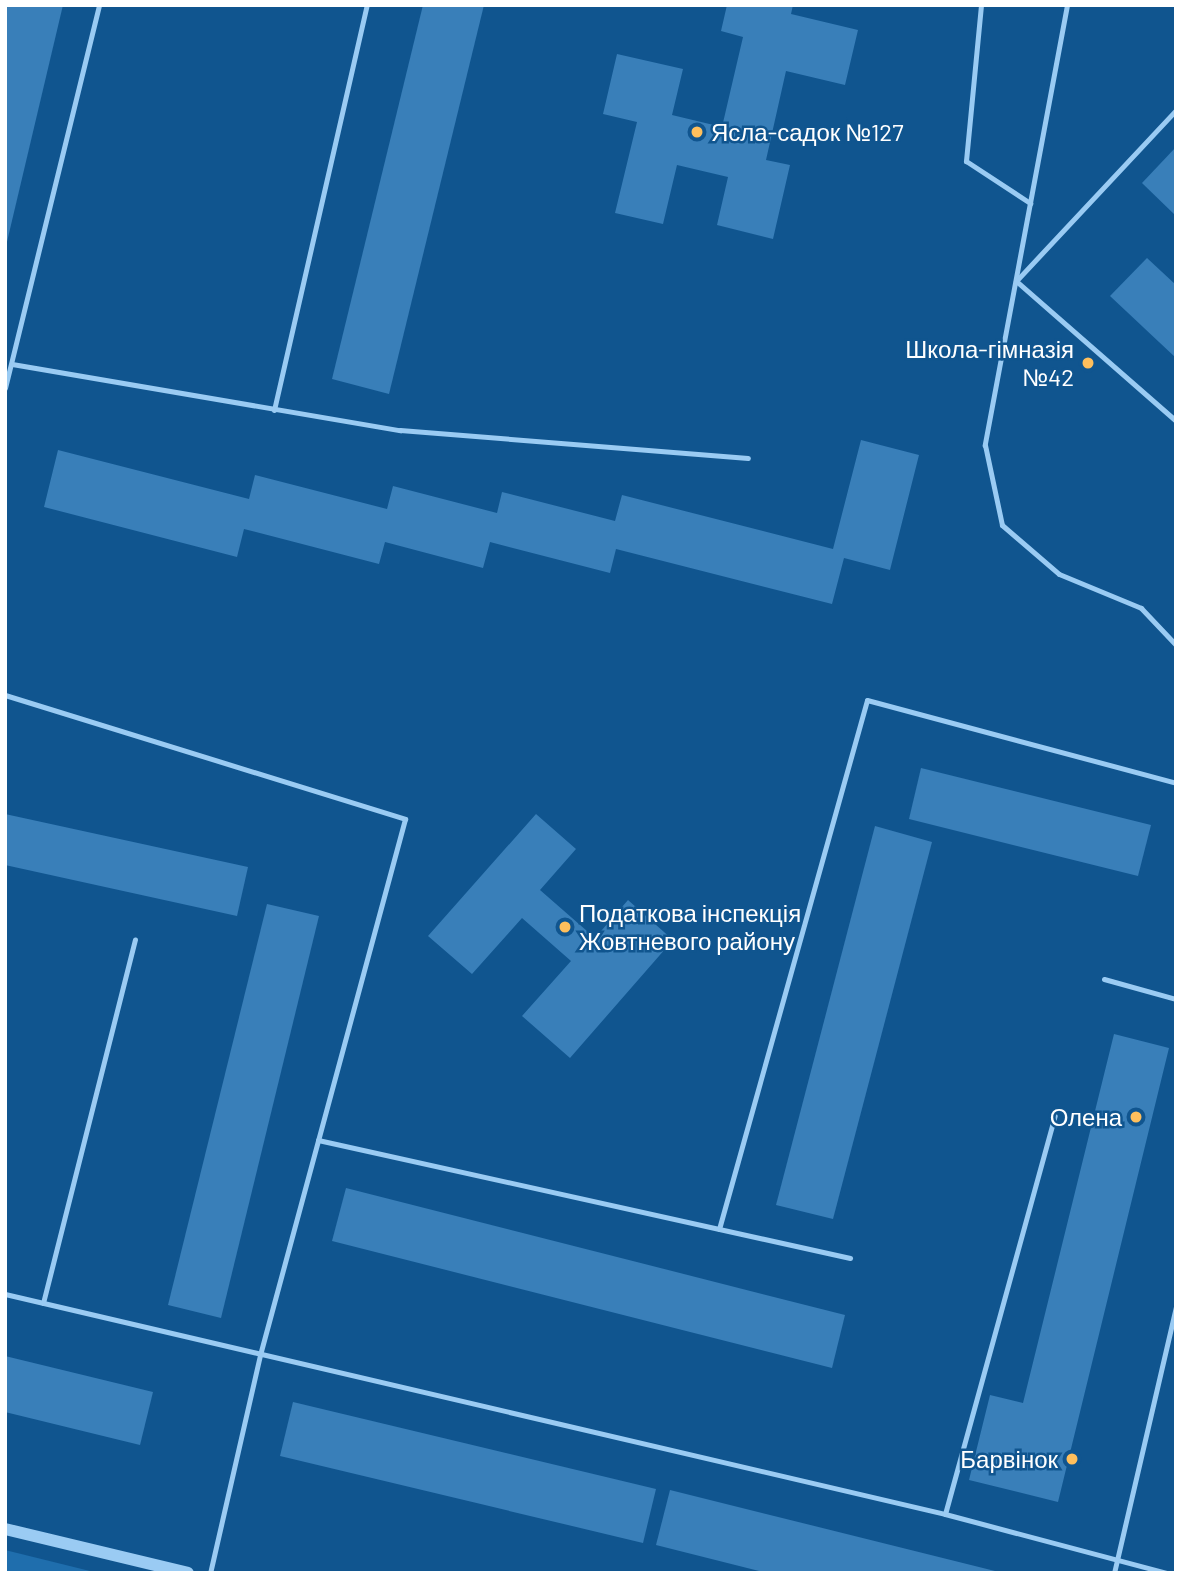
<!DOCTYPE html>
<meta charset="utf-8">
<style>
body{margin:0}
#map{position:relative;width:1181px;height:1578px;overflow:hidden;background:#10558f;font-family:Barlow,sans-serif}
div>[style]{position:absolute}
.green>*{inset:0;background:#1f6ead}
.building>*{inset:0;background:#397fb9}
.service>*{height:5px;margin:-2.5px;padding:0 2.5px;transform-origin:2.5px;border-radius:2.5px;background:#9acbf3}
.tertiary>*{height:12px;margin:-6px;padding:0 6px;transform-origin:6px;border-radius:6px;background:#9acbf3}
.dots>*{width:19px;height:19px;translate:-50% -50%;box-sizing:border-box;border:4px solid #10558f;border-radius:50%}
span{translate:-50% -50%;white-space:nowrap;text-align:center;line-height:1.15;-webkit-text-stroke:5px #10558f;paint-order:stroke}
.poi-label{font-size:24px;color:#fff}
.left{translate:0 -50%;text-align:left}
.right{translate:-100% -50%;text-align:right}
.frame{position:absolute;inset:0;border:7px solid #fff;pointer-events:none}
</style>
<div id="map">
<div class="green">
<i style="clip-path:polygon(5px 1550px,98px 1573px,5px 1573px)"></i>
</div>
<div class="building">
<i style="clip-path:polygon(5px 5px,63px 5px,6px 246px,5px 246px)"></i>
<i style="clip-path:polygon(423px 5px,484px 5px,389px 394px,332px 379px)"></i>
<i style="clip-path:polygon(727px 5px,793px 5px,791px 14px,858px 30px,845px 85px,786px 71px,766px 160px,790px 165px,773px 239px,717px 225px,728px 177px,677px 165px,663px 224px,615px 213px,637px 122px,603px 114px,617px 54px,683px 69px,672px 115px,722px 127px,743px 37px,721px 31px)"></i>
<i style="clip-path:polygon(1176px 147px,1176px 216px,1142px 183px)"></i>
<i style="clip-path:polygon(1147px 258px,1176px 285px,1176px 358px,1110px 296px)"></i>
<i style="clip-path:polygon(861px 440px,919px 455px,890px 570px,844px 558px,832px 604px,616px 549px,610px 573px,490px 542px,483px 568px,385px 542px,379px 564px,244px 529px,237px 557px,44px 507px,58px 450px,249px 499px,255px 475px,387px 509px,393px 486px,497px 513px,502px 492px,615px 521px,622px 495px,833px 549px)"></i>
<i style="clip-path:polygon(921px 768px,1151px 825px,1138px 876px,909px 819px)"></i>
<i style="clip-path:polygon(5px 814px,248px 867px,237px 916px,5px 865px)"></i>
<i style="clip-path:polygon(536px 814px,576px 849px,540px 890px,595px 938px,628px 900px,673px 940px,570px 1058px,522px 1016px,571px 961px,522px 918px,472px 974px,428px 936px)"></i>
<i style="clip-path:polygon(875px 826px,932px 842px,833px 1219px,776px 1205px)"></i>
<i style="clip-path:polygon(267px 904px,319px 916px,221px 1318px,168px 1305px)"></i>
<i style="clip-path:polygon(1114px 1034px,1169px 1048px,1058px 1502px,969px 1480px,990px 1395px,1023px 1403px)"></i>
<i style="clip-path:polygon(346px 1188px,845px 1315px,832px 1368px,332px 1241px)"></i>
<i style="clip-path:polygon(5px 1356px,153px 1392px,140px 1445px,5px 1412px)"></i>
<i style="clip-path:polygon(293px 1402px,656px 1489px,643px 1543px,280px 1456px)"></i>
<i style="clip-path:polygon(670px 1490px,999px 1572px,999px 1573px,767px 1573px,656px 1545px)"></i>
</div>
<div class="service">
<i style="left:981px;top:5px;width:157px;rotate:95.5deg"></i>
<i style="left:966px;top:161px;width:77px;rotate:33.3deg"></i>
<i style="left:1067px;top:5px;width:448px;rotate:100.6deg"></i>
<i style="left:985px;top:445px;width:82px;rotate:78deg"></i>
<i style="left:1002px;top:525px;width:75px;rotate:40.7deg"></i>
<i style="left:1059px;top:574px;width:89px;rotate:22.5deg"></i>
<i style="left:1141px;top:608px;width:51px;rotate:46.6deg"></i>
<i style="left:12px;top:364px;width:394px;rotate:9.7deg"></i>
<i style="left:400px;top:430px;width:349px;rotate:4.6deg"></i>
<i style="left:5px;top:388px;width:394px;rotate:-76.2deg"></i>
<i style="left:274px;top:410px;width:416px;rotate:-77.1deg"></i>
<i style="left:1175px;top:420px;width:211px;rotate:-138.8deg"></i>
<i style="left:1016px;top:281px;width:234px;rotate:-46.9deg"></i>
<i style="left:5px;top:695px;width:419px;rotate:17.2deg"></i>
<i style="left:405px;top:819px;width:555px;rotate:105.14deg"></i>
<i style="left:260px;top:1355px;width:224px;rotate:102.9deg"></i>
<i style="left:1104px;top:979px;width:75px;rotate:15.5deg"></i>
<i style="left:318px;top:1140px;width:545px;rotate:12.51deg"></i>
<i style="left:719px;top:1229px;width:549px;rotate:-74.37deg"></i>
<i style="left:867px;top:700px;width:320px;rotate:15deg"></i>
<i style="left:5px;top:1294px;width:965px;rotate:13.17deg"></i>
<i style="left:945px;top:1514px;width:229px;rotate:14.9deg"></i>
<i style="left:43px;top:1303px;width:375px;rotate:-75.8deg"></i>
<i style="left:945px;top:1514px;width:413px;rotate:-74.6deg"></i>
<i style="left:1114px;top:1573px;width:273px;rotate:-76.9deg"></i>
</div>
<div class="tertiary">
<i style="left:5px;top:1529px;width:188px;rotate:13.5deg"></i>
</div>
<div class="dots">
<i style="left:697px;top:132px;background:#ffbf5c"></i>
<i style="left:1088px;top:363px;background:#ffbf5c"></i>
<i style="left:565px;top:927px;background:#ffbf5c"></i>
<i style="left:1136px;top:1117px;background:#ffbf5c"></i>
<i style="left:1072px;top:1459px;background:#ffbf5c"></i>
</div>
<div class="poi-label">
<span class="left" style="left:711px;top:132px">Ясла-садок №127</span>
<span class="right" style="left:1074px;top:363px">Школа-гімназія<br>№42</span>
<span class="left" style="left:579px;top:927px">Податкова інспекція<br>Жовтневого району</span>
<span class="right" style="left:1122px;top:1117px">Олена</span>
<span class="right" style="left:1058px;top:1459px">Барвінок</span>
</div>
<div class="frame"></div>
</div>
